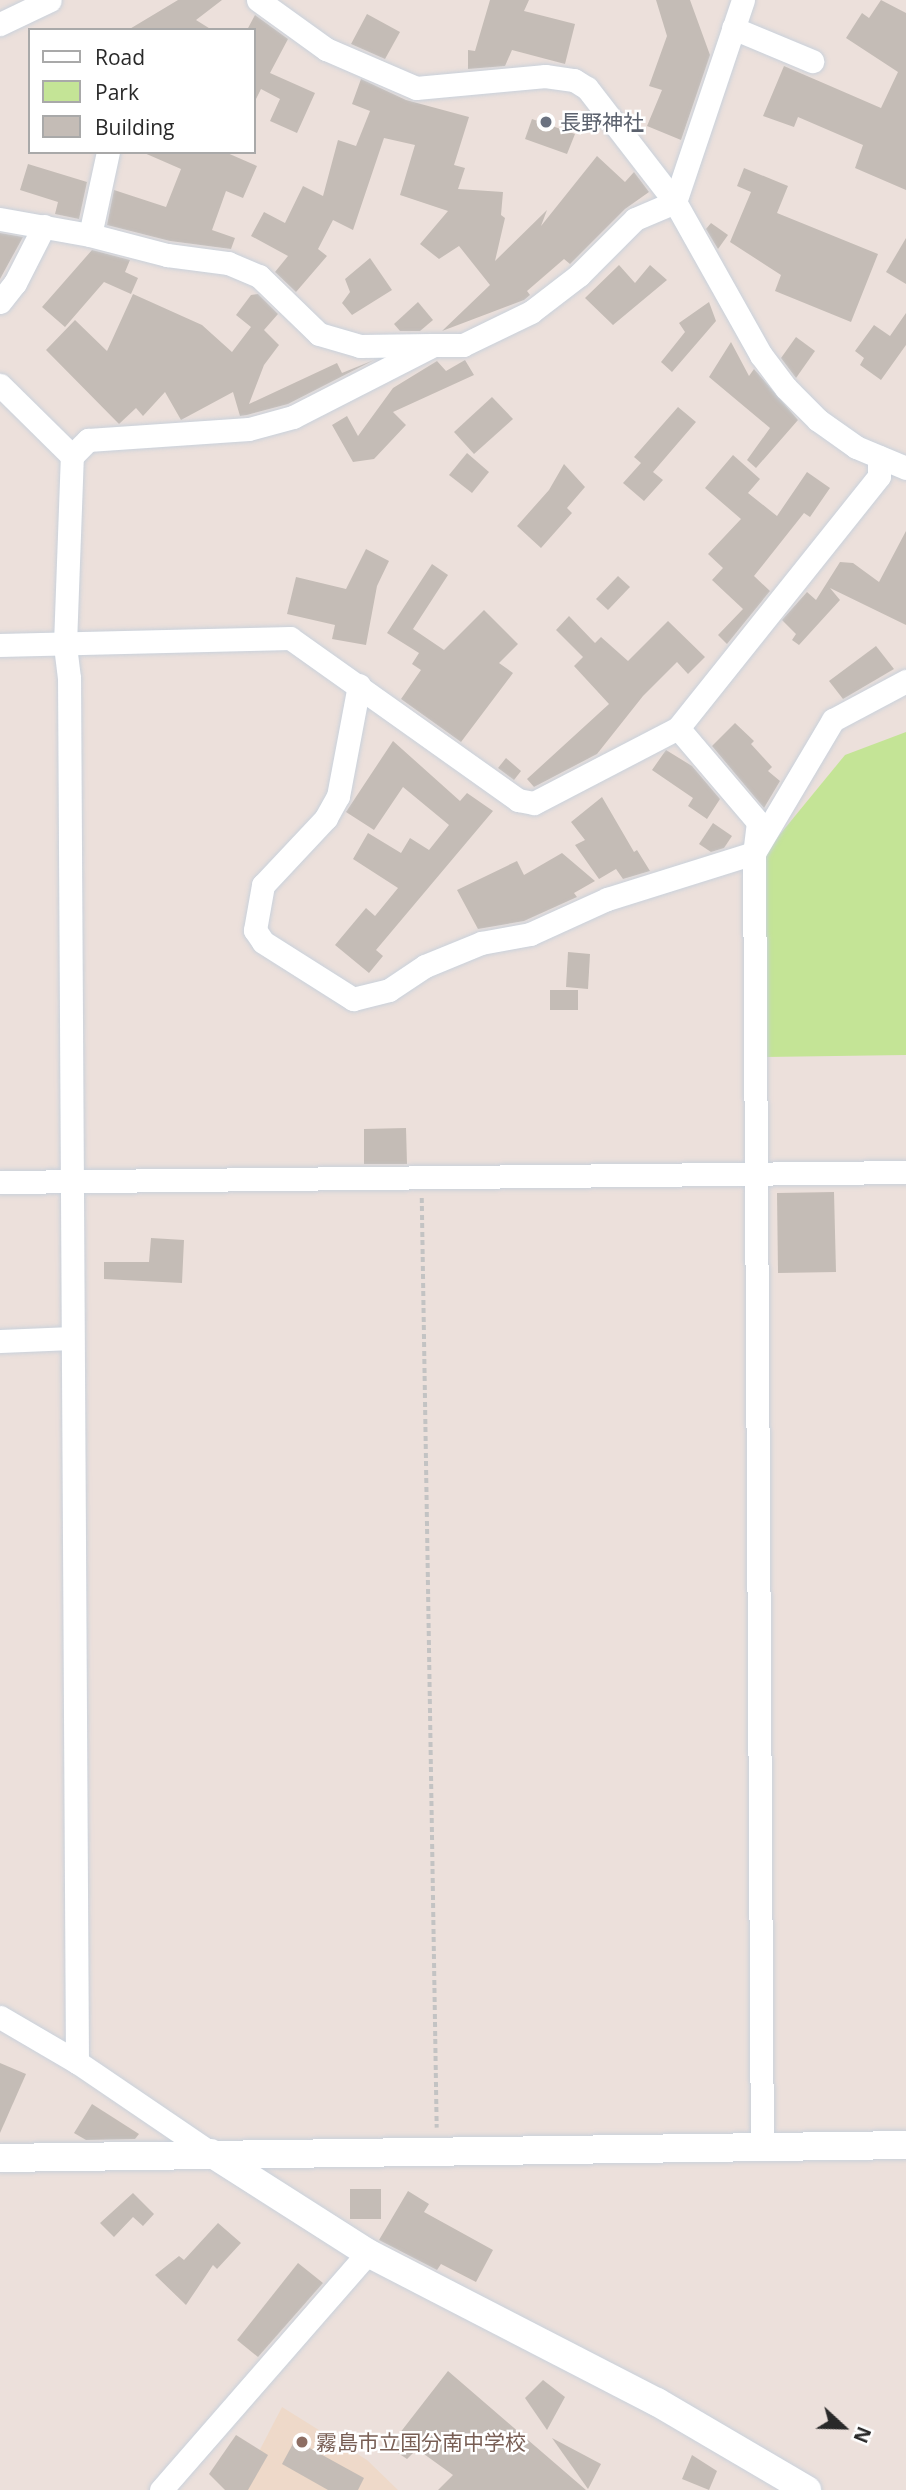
<!DOCTYPE html>
<meta charset="utf-8">
<style>
body{margin:0}
#map{position:relative;width:906px;height:2490px;overflow:hidden;background:#ece0db;font-family:"Open Sans","Noto Sans JP",sans-serif}
div>[style]{position:absolute}
.education>*{inset:0;background:#eed9c9}
.green>*{inset:0;background:#c4e496}
.building>*{inset:0;background:#c4bcb6}
.path>*{height:3.5px;margin-top:-1.75px;transform-origin:0;background:repeating-linear-gradient(90deg,#c3c3c3 0 5px,transparent 0 8.5px)}
.roads{filter:drop-shadow(0 0 2px #c9d1db) drop-shadow(0 0 2px #c9d1db)}
.minor>*{height:23px;margin:-11.5px;padding:0 11.5px;transform-origin:11.5px;border-radius:11.5px;background:#fff}
.tertiary>*{height:28px;margin:-14px;padding:0 14px;transform-origin:14px;border-radius:14px;background:#fff}
.dots>*{width:19px;height:19px;translate:-50% -50%;box-sizing:border-box;border:4px solid #fff;border-radius:50%}
span{translate:-50% -50%;white-space:nowrap;text-align:center;line-height:1.15;-webkit-text-stroke:5px #fff;paint-order:stroke}
.worship-label{font-size:21px;color:#5b616d}
.left{translate:0 -50%;text-align:left}
.education-label{font-size:21px;color:#785e54}
.legend{position:absolute;left:28px;top:28px;width:228px;height:126px;box-sizing:border-box;background:#fff;border:2px solid #a9a9a9;margin:0;padding:9px 12px;list-style:none;font-size:21px;color:#292929}
.legend li{display:flex;align-items:center;gap:14px;height:35px}
.legend b{width:35px;border:2px solid #a9a9a9}
.north{position:absolute;left:808px;top:2392px;width:70px;height:70px;-webkit-text-stroke:5px #fff;paint-order:stroke;rotate:112deg;font-size:19px;font-weight:700;line-height:28px;text-align:center;color:#292929}
.north::after{content:'';display:block;margin:auto;width:24px;height:32px;background:#292929;clip-path:polygon(50% 0,100% 100%,50% 72%,0 100%)}
</style>
<div id="map">
<div class="education">
<i style="clip-path:polygon(282px 2407px,367px 2460px,398px 2490px,239px 2490px)"></i>
</div>
<div class="green">
<i style="clip-path:polygon(906px 732px,906px 1055px,765px 1057px,763px 855px,845px 755px)"></i>
</div>
<div class="building">
<i style="clip-path:polygon(178px 0,222px 0,196px 20px,212px 30px,128px 30px)"></i>
<i style="clip-path:polygon(490px 0,529px 0,524px 11px,575px 24px,565px 64px,512px 50px,505px 66px,468px 69px,468px 50px,475px 51px)"></i>
<i style="clip-path:polygon(656px 0,690px 0,710px 55px,681px 140px,647px 126px,662px 90px,649px 86px,667px 36px)"></i>
<i style="clip-path:polygon(881px 0,906px 13px,906px 190px,855px 168px,863px 145px,798px 117px,794px 127px,763px 116px,784px 66px,881px 108px,898px 72px,846px 38px,862px 13px,869px 18px)"></i>
<i style="clip-path:polygon(367px 14px,400px 32px,385px 59px,351px 44px)"></i>
<i style="clip-path:polygon(255px 15px,288px 39px,270px 73px,315px 93px,297px 133px,270px 121px,280px 99px,261px 89px,254px 103px,254px 30px,247px 30px)"></i>
<i style="clip-path:polygon(361px 79px,406px 100px,469px 117px,454px 165px,465px 168px,458px 189px,503px 192px,501px 215px,505px 218px,495px 261px,547px 210px,541px 226px,597px 156px,625px 182px,634px 172px,649px 192px,625px 209px,570px 264px,564px 259px,527px 291px,530px 295px,524px 300px,442px 331px,490px 285px,459px 246px,439px 259px,420px 244px,448px 211px,400px 195px,415px 145px,384px 138px,353px 230px,333px 220px,318px 249px,327px 256px,296px 292px,275px 272px,288px 256px,251px 236px,264px 212px,285px 223px,303px 186px,323px 196px,338px 140px,356px 146px,370px 111px,352px 104px)"></i>
<i style="clip-path:polygon(532px 119px,575px 134px,567px 154px,525px 139px)"></i>
<i style="clip-path:polygon(142px 152px,225px 152px,257px 166px,243px 198px,226px 191px,212px 230px,235px 238px,231px 249px,170px 241px,107px 225px,114px 190px,166px 207px,181px 169px)"></i>
<i style="clip-path:polygon(28px 164px,87px 182px,79px 219px,55px 214px,58px 202px,20px 190px)"></i>
<i style="clip-path:polygon(744px 168px,788px 186px,777px 213px,878px 254px,851px 322px,775px 291px,781px 275px,730px 242px,751px 192px,737px 186px)"></i>
<i style="clip-path:polygon(711px 223px,728px 235px,718px 249px,706px 229px)"></i>
<i style="clip-path:polygon(0 233px,23px 237px,0 279px)"></i>
<i style="clip-path:polygon(906px 238px,906px 284px,886px 272px)"></i>
<i style="clip-path:polygon(92px 250px,130px 260px,125px 272px,138px 278px,131px 294px,104px 282px,65px 327px,42px 307px)"></i>
<i style="clip-path:polygon(370px 258px,392px 290px,352px 315px,342px 303px,350px 292px,345px 279px)"></i>
<i style="clip-path:polygon(619px 265px,635px 283px,650px 265px,667px 280px,613px 325px,585px 298px)"></i>
<i style="clip-path:polygon(133px 294px,202px 325px,232px 352px,251px 327px,236px 315px,251px 295px,258px 294px,278px 314px,264px 330px,279px 345px,264px 365px,249px 404px,337px 363px,342px 373px,374px 360px,288px 404px,247px 415px,240px 416px,233px 392px,181px 420px,165px 392px,143px 416px,136px 408px,119px 424px,46px 350px,75px 320px,107px 351px)"></i>
<i style="clip-path:polygon(418px 302px,433px 320px,420px 331px,400px 331px,394px 324px)"></i>
<i style="clip-path:polygon(709px 302px,716px 321px,672px 372px,661px 362px,685px 332px,679px 323px)"></i>
<i style="clip-path:polygon(906px 313px,906px 345px,881px 380px,860px 365px,864px 358px,855px 351px,874px 325px,890px 336px)"></i>
<i style="clip-path:polygon(796px 337px,815px 351px,796px 378px,781px 358px)"></i>
<i style="clip-path:polygon(731px 342px,749px 376px,754px 369px,798px 420px,756px 468px,747px 460px,770px 428px,709px 377px)"></i>
<i style="clip-path:polygon(465px 360px,474px 375px,393px 412px,406px 425px,374px 459px,353px 462px,332px 425px,347px 416px,358px 436px,393px 388px,437px 361px,446px 371px)"></i>
<i style="clip-path:polygon(492px 397px,513px 419px,474px 454px,454px 432px)"></i>
<i style="clip-path:polygon(678px 407px,696px 422px,653px 472px,663px 480px,644px 501px,623px 483px,641px 463px,634px 457px)"></i>
<i style="clip-path:polygon(467px 453px,489px 472px,472px 493px,449px 475px)"></i>
<i style="clip-path:polygon(733px 455px,760px 479px,748px 493px,777px 516px,807px 472px,830px 488px,810px 517px,804px 513px,754px 576px,770px 591px,727px 644px,718px 635px,743px 609px,712px 580px,723px 568px,708px 554px,741px 519px,705px 488px)"></i>
<i style="clip-path:polygon(564px 464px,585px 487px,567px 508px,572px 513px,541px 548px,517px 526px,549px 490px)"></i>
<i style="clip-path:polygon(906px 531px,906px 625px,830px 588px,840px 600px,799px 645px,792px 640px,796px 634px,782px 620px,807px 592px,816px 600px,840px 562px,853px 563px,879px 582px)"></i>
<i style="clip-path:polygon(366px 549px,389px 561px,377px 586px,366px 645px,332px 639px,335px 625px,287px 614px,296px 577px,346px 589px)"></i>
<i style="clip-path:polygon(432px 564px,448px 575px,413px 629px,444px 650px,484px 610px,518px 644px,499px 663px,513px 673px,461px 742px,401px 699px,421px 670px,412px 664px,419px 653px,387px 633px)"></i>
<i style="clip-path:polygon(618px 576px,630px 587px,608px 610px,596px 599px)"></i>
<i style="clip-path:polygon(569px 616px,595px 643px,601px 637px,628px 661px,668px 621px,705px 657px,688px 674px,677px 662px,643px 696px,597px 754px,534px 787px,527px 779px,609px 704px,574px 666px,583px 657px,556px 630px)"></i>
<i style="clip-path:polygon(876px 646px,894px 669px,843px 699px,829px 681px)"></i>
<i style="clip-path:polygon(735px 723px,754px 741px,751px 744px,772px 767px,768px 771px,780px 781px,764px 808px,712px 746px)"></i>
<i style="clip-path:polygon(393px 741px,460px 801px,467px 793px,493px 811px,376px 950px,383px 956px,369px 973px,335px 945px,366px 908px,375px 916px,398px 888px,353px 859px,368px 833px,401px 853px,410px 838px,429px 850px,449px 825px,403px 787px,374px 830px,346px 812px)"></i>
<i style="clip-path:polygon(666px 750px,692px 766px,720px 799px,707px 819px,688px 806px,693px 798px,652px 770px)"></i>
<i style="clip-path:polygon(506px 758px,521px 771px,514px 780px,498px 768px)"></i>
<i style="clip-path:polygon(602px 797px,634px 852px,637px 850px,650px 871px,623px 879px,616px 869px,599px 879px,575px 845px,585px 840px,571px 822px)"></i>
<i style="clip-path:polygon(713px 823px,732px 836px,724px 848px,711px 852px,699px 844px)"></i>
<i style="clip-path:polygon(562px 853px,595px 881px,574px 893px,577px 897px,524px 921px,478px 929px,457px 890px,517px 861px,524px 875px)"></i>
<i style="clip-path:polygon(568px 952px,590px 954px,588px 989px,566px 987px)"></i>
<i style="clip-path:polygon(550px 990px,578px 990px,578px 1010px,550px 1010px)"></i>
<i style="clip-path:polygon(406px 1128px,407px 1164px,364px 1164px,364px 1129px)"></i>
<i style="clip-path:polygon(834px 1192px,836px 1272px,778px 1273px,777px 1193px)"></i>
<i style="clip-path:polygon(151px 1238px,184px 1240px,182px 1283px,104px 1279px,104px 1262px,149px 1262px)"></i>
<i style="clip-path:polygon(0 2063px,26px 2074px,0 2133px)"></i>
<i style="clip-path:polygon(92px 2104px,139px 2134px,135px 2139px,86px 2140px,74px 2133px)"></i>
<i style="clip-path:polygon(350px 2189px,381px 2189px,381px 2219px,350px 2219px)"></i>
<i style="clip-path:polygon(408px 2191px,429px 2204px,424px 2212px,493px 2250px,476px 2282px,441px 2264px,437px 2270px,379px 2240px)"></i>
<i style="clip-path:polygon(133px 2193px,154px 2214px,143px 2226px,133px 2217px,114px 2237px,100px 2223px)"></i>
<i style="clip-path:polygon(218px 2223px,241px 2243px,217px 2269px,213px 2265px,186px 2305px,155px 2275px,179px 2256px,184px 2260px)"></i>
<i style="clip-path:polygon(298px 2263px,323px 2283px,258px 2357px,237px 2340px)"></i>
<i style="clip-path:polygon(448px 2371px,586px 2490px,438px 2490px,453px 2475px,417px 2449px,407px 2459px,389px 2447px)"></i>
<i style="clip-path:polygon(543px 2380px,565px 2397px,547px 2430px,525px 2398px)"></i>
<i style="clip-path:polygon(236px 2435px,268px 2455px,248px 2490px,225px 2490px,209px 2474px)"></i>
<i style="clip-path:polygon(552px 2438px,601px 2464px,588px 2489px)"></i>
<i style="clip-path:polygon(295px 2440px,364px 2478px,358px 2490px,328px 2490px,282px 2464px)"></i>
<i style="clip-path:polygon(692px 2455px,717px 2471px,709px 2490px,682px 2479px)"></i>
</div>
<div class="path">
<i style="left:422px;top:1198px;width:930px;rotate:89.08deg"></i>
</div>
<div class="roads">
<div class="minor">
<i style="left:258px;top:0;width:84px;rotate:35.8deg"></i>
<i style="left:326px;top:49px;width:98px;rotate:23.4deg"></i>
<i style="left:416px;top:88px;width:130px;rotate:-5.3deg"></i>
<i style="left:545px;top:76px;width:29px;rotate:8deg"></i>
<i style="left:574px;top:80px;width:15px;rotate:32deg"></i>
<i style="left:587px;top:88px;width:144px;rotate:52.3deg"></i>
<i style="left:675px;top:202px;width:176px;rotate:60.7deg"></i>
<i style="left:761px;top:355px;width:41px;rotate:52.9deg"></i>
<i style="left:786px;top:388px;width:45px;rotate:45deg"></i>
<i style="left:818px;top:420px;width:47px;rotate:35.4deg"></i>
<i style="left:856px;top:447px;width:54px;rotate:22.8deg"></i>
<i style="left:0;top:24px;width:55px;rotate:-25.6deg"></i>
<i style="left:733px;top:28px;width:86px;rotate:22.7deg"></i>
<i style="left:675px;top:202px;width:213px;rotate:-71.4deg"></i>
<i style="left:0;top:219px;width:91px;rotate:10.1deg"></i>
<i style="left:90px;top:235px;width:80px;rotate:14.6deg"></i>
<i style="left:167px;top:255px;width:62px;rotate:7.5deg"></i>
<i style="left:228px;top:263px;width:34px;rotate:23deg"></i>
<i style="left:259px;top:276px;width:83px;rotate:44deg"></i>
<i style="left:319px;top:334px;width:43px;rotate:16.3deg"></i>
<i style="left:360px;top:346px;width:71px;rotate:-0.8deg"></i>
<i style="left:90px;top:235px;width:85px;rotate:-77.8deg"></i>
<i style="left:0;top:302px;width:24px;rotate:-52deg"></i>
<i style="left:15px;top:283px;width:64px;rotate:-63deg"></i>
<i style="left:0;top:385px;width:101px;rotate:44.6deg"></i>
<i style="left:0;top:645px;width:290px;rotate:-1.4deg"></i>
<i style="left:290px;top:638px;width:280px;rotate:35.4deg"></i>
<i style="left:518px;top:800px;width:16px;rotate:11deg"></i>
<i style="left:534px;top:803px;width:162px;rotate:-27.5deg"></i>
<i style="left:678px;top:728px;width:322px;rotate:-51.4deg"></i>
<i style="left:879px;top:476px;width:19px;rotate:-90deg"></i>
<i style="left:359px;top:685px;width:113px;rotate:100.7deg"></i>
<i style="left:338px;top:796px;width:25px;rotate:119deg"></i>
<i style="left:326px;top:818px;width:92px;rotate:133.2deg"></i>
<i style="left:263px;top:885px;width:46px;rotate:100.1deg"></i>
<i style="left:255px;top:930px;width:14px;rotate:56deg"></i>
<i style="left:263px;top:942px;width:107px;rotate:32.3deg"></i>
<i style="left:353px;top:999px;width:37px;rotate:-14deg"></i>
<i style="left:389px;top:990px;width:43px;rotate:-33.7deg"></i>
<i style="left:425px;top:966px;width:61px;rotate:-22.3deg"></i>
<i style="left:481px;top:943px;width:50px;rotate:-10.4deg"></i>
<i style="left:530px;top:934px;width:85px;rotate:-24.4deg"></i>
<i style="left:607px;top:899px;width:154px;rotate:-17.4deg"></i>
<i style="left:754px;top:853px;width:155px;rotate:-59.3deg"></i>
<i style="left:833px;top:720px;width:83px;rotate:-28.1deg"></i>
<i style="left:678px;top:728px;width:123px;rotate:49.6deg"></i>
<i style="left:758px;top:822px;width:31px;rotate:97deg"></i>
<i style="left:754px;top:853px;width:1293px;rotate:89.65deg"></i>
<i style="left:0;top:1182px;width:906px;rotate:-0.63deg"></i>
<i style="left:0;top:1341px;width:72px;rotate:-2.4deg"></i>
<i style="left:0;top:2017px;width:89px;rotate:30.3deg"></i>
<i style="left:77px;top:2062px;width:162px;rotate:34.2deg"></i>
<i style="left:77px;top:2062px;width:1384px;rotate:-90.33deg"></i>
<i style="left:69px;top:678px;width:34px;rotate:-97deg"></i>
<i style="left:65px;top:644px;width:188px;rotate:-87.9deg"></i>
<i style="left:72px;top:456px;width:23px;rotate:-45deg"></i>
<i style="left:88px;top:440px;width:161px;rotate:-3.9deg"></i>
<i style="left:249px;top:429px;width:46px;rotate:-15.3deg"></i>
<i style="left:293px;top:417px;width:158px;rotate:-27.1deg"></i>
<i style="left:434px;top:345px;width:29px"></i>
<i style="left:463px;top:345px;width:76px;rotate:-25.9deg"></i>
<i style="left:531px;top:312px;width:61px;rotate:-37.6deg"></i>
<i style="left:579px;top:275px;width:79px;rotate:-45deg"></i>
<i style="left:635px;top:219px;width:43px;rotate:-23deg"></i>
<i style="left:161px;top:2490px;width:315px;rotate:-48.9deg"></i>
</div>
<div class="tertiary">
<i style="left:211px;top:2153px;width:186px;rotate:32.5deg"></i>
<i style="left:368px;top:2253px;width:325px;rotate:27.3deg"></i>
<i style="left:657px;top:2402px;width:174px;rotate:30.4deg"></i>
<i style="left:0;top:2158px;width:906px;rotate:-0.82deg"></i>
</div>
</div>
<div class="dots">
<i style="left:546px;top:122px;background:#6b7280"></i>
<i style="left:302px;top:2442px;background:#8d6e63"></i>
</div>
<div class="worship-label">
<span class="left" style="left:560px;top:122px">長野神社</span>
</div>
<div class="education-label">
<span class="left" style="left:316px;top:2442px">霧島市立国分南中学校</span>
</div>
<ul class="legend">
<li><b style="height:9px;background:#fff"></b>Road</li>
<li><b style="height:19px;background:#c4e496"></b>Park</li>
<li><b style="height:19px;background:#c4bcb6"></b>Building</li>
</ul>
<div class="north">N</div>
</div>
